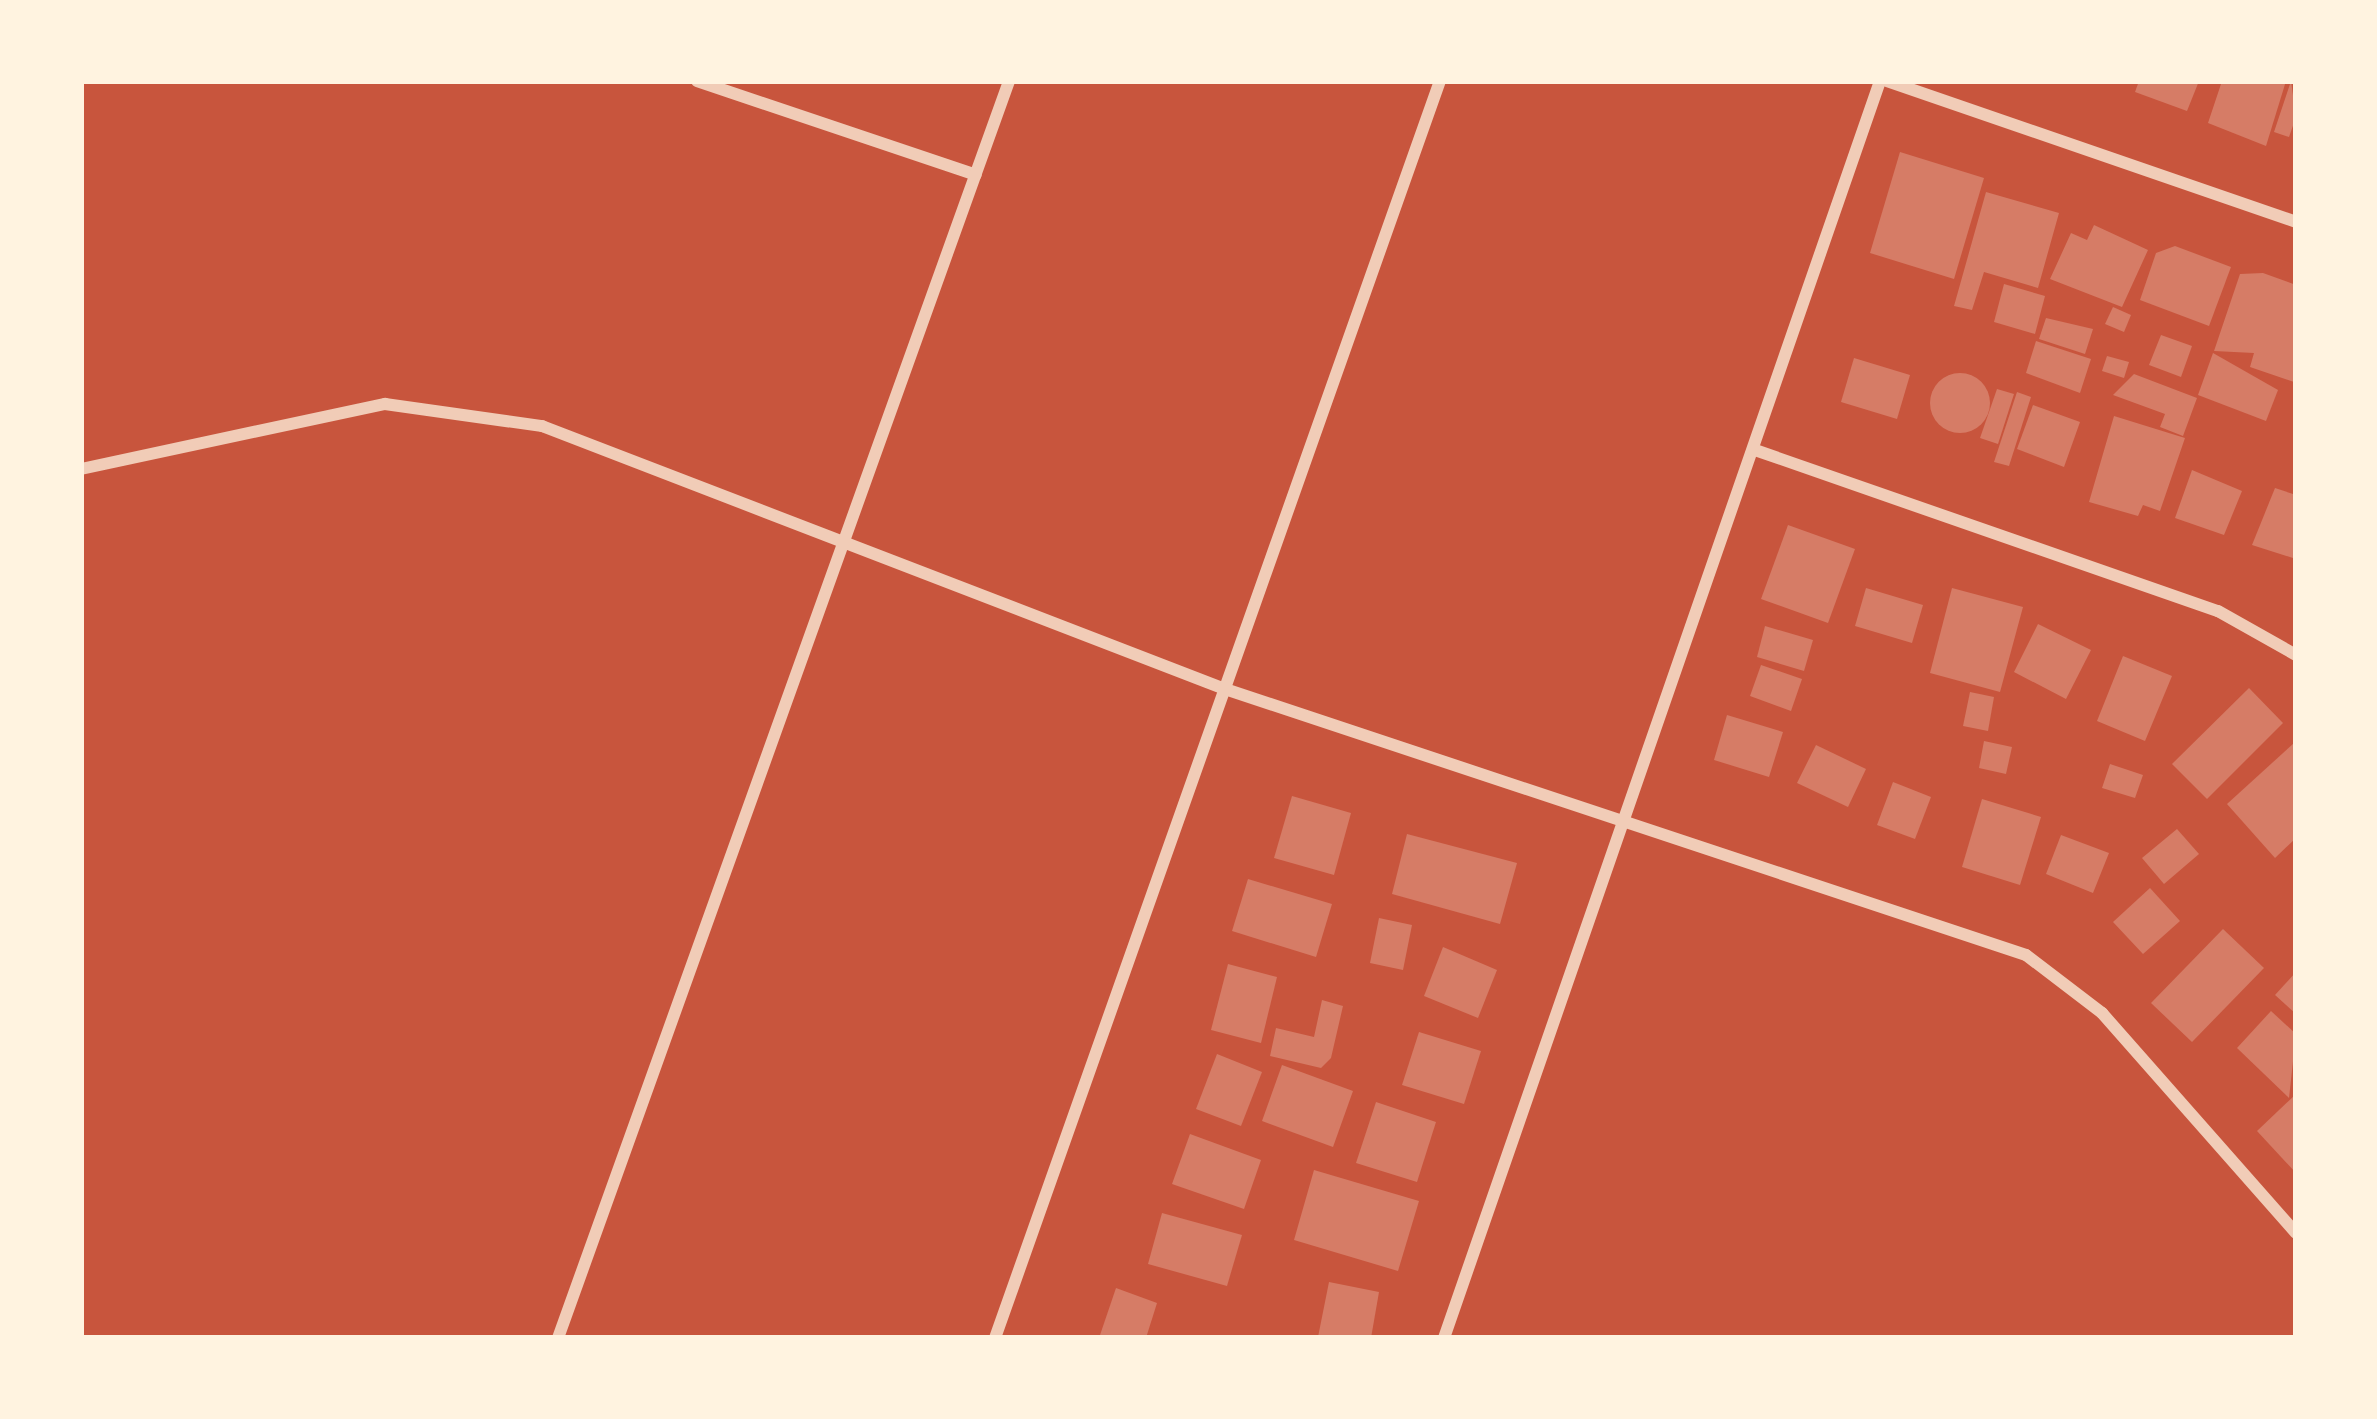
<!DOCTYPE html>
<style>
body{margin:0}
#map{position:relative;width:2377px;height:1419px;overflow:hidden;background:#c8553d;font-family:Lora,serif}
div>[style]{position:absolute}
.building>*{inset:0;background:#d67c66}
.round{border-radius:50%}
.minor>*{height:12px;margin:-6px;padding:0 6px;transform-origin:6px;border-radius:6px;background:#f1ccb7}
span{translate:-50% -50%;white-space:nowrap;text-align:center;line-height:1.15;-webkit-text-stroke:10px #fff3e0;paint-order:stroke}
.frame{position:absolute;inset:0;border:84px solid #fff3e0;pointer-events:none}
</style>
<div id="map">
<div class="building">
<i style="clip-path:polygon(2139px 81px,2199px 81px,2187px 111px,2135px 92px)"></i>
<i style="clip-path:polygon(2222px 81px,2286px 81px,2266px 146px,2208px 123px)"></i>
<i style="clip-path:polygon(2291px 81px,2296px 117px,2289px 137px,2274px 132px)"></i>
<i style="clip-path:polygon(1900px 152px,1984px 178px,1954px 279px,1870px 253px)"></i>
<i style="clip-path:polygon(1986px 192px,2059px 213px,2038px 288px,1984px 272px,1972px 310px,1954px 306px)"></i>
<i style="clip-path:polygon(2094px 225px,2148px 250px,2122px 307px,2050px 279px,2071px 233px,2087px 240px)"></i>
<i style="clip-path:polygon(2175px 246px,2231px 267px,2209px 326px,2140px 300px,2156px 253px)"></i>
<i style="clip-path:polygon(2263px 273px,2296px 285px,2294px 382px,2250px 367px,2254px 353px,2214px 351px,2240px 274px)"></i>
<i style="clip-path:polygon(2004px 284px,2045px 296px,2035px 334px,1994px 322px)"></i>
<i style="clip-path:polygon(2113px 307px,2131px 315px,2124px 332px,2105px 324px)"></i>
<i style="clip-path:polygon(2046px 318px,2093px 329px,2085px 354px,2039px 339px)"></i>
<i style="clip-path:polygon(2161px 335px,2192px 346px,2181px 377px,2149px 365px)"></i>
<i style="clip-path:polygon(2036px 341px,2091px 359px,2080px 393px,2026px 373px)"></i>
<i style="clip-path:polygon(2213px 353px,2278px 390px,2266px 421px,2198px 395px)"></i>
<i style="clip-path:polygon(2107px 356px,2129px 362px,2124px 378px,2102px 371px)"></i>
<i style="clip-path:polygon(1854px 358px,1910px 375px,1897px 419px,1841px 402px)"></i>
<i class="round" style="left:1930px;top:373px;width:60px;height:60px"></i>
<i style="clip-path:polygon(2134px 374px,2197px 398px,2183px 436px,2160px 427px,2165px 414px,2113px 395px)"></i>
<i style="clip-path:polygon(1997px 389px,2014px 394px,1998px 444px,1980px 438px)"></i>
<i style="clip-path:polygon(2017px 392px,2031px 397px,2009px 466px,1994px 462px)"></i>
<i style="clip-path:polygon(2033px 405px,2080px 422px,2064px 467px,2017px 449px)"></i>
<i style="clip-path:polygon(2114px 416px,2185px 438px,2160px 511px,2143px 505px,2138px 516px,2089px 502px)"></i>
<i style="clip-path:polygon(2192px 470px,2242px 491px,2224px 535px,2175px 518px)"></i>
<i style="clip-path:polygon(2275px 488px,2296px 495px,2296px 559px,2252px 545px)"></i>
<i style="clip-path:polygon(1788px 525px,1855px 549px,1828px 623px,1761px 599px)"></i>
<i style="clip-path:polygon(1866px 588px,1923px 605px,1912px 643px,1855px 626px)"></i>
<i style="clip-path:polygon(1952px 588px,2023px 607px,2000px 692px,1930px 673px)"></i>
<i style="clip-path:polygon(2038px 624px,2091px 650px,2066px 699px,2014px 672px)"></i>
<i style="clip-path:polygon(1765px 626px,1813px 640px,1804px 671px,1757px 657px)"></i>
<i style="clip-path:polygon(2123px 656px,2172px 676px,2145px 741px,2097px 721px)"></i>
<i style="clip-path:polygon(1761px 665px,1802px 679px,1791px 711px,1750px 696px)"></i>
<i style="clip-path:polygon(2249px 688px,2283px 723px,2207px 799px,2172px 764px)"></i>
<i style="clip-path:polygon(1970px 692px,1994px 697px,1988px 731px,1963px 726px)"></i>
<i style="clip-path:polygon(1727px 715px,1783px 732px,1769px 777px,1714px 760px)"></i>
<i style="clip-path:polygon(1984px 741px,2012px 747px,2006px 774px,1979px 768px)"></i>
<i style="clip-path:polygon(2294px 743px,2296px 838px,2275px 858px,2227px 804px)"></i>
<i style="clip-path:polygon(1816px 745px,1866px 769px,1848px 807px,1797px 783px)"></i>
<i style="clip-path:polygon(2110px 764px,2143px 775px,2135px 798px,2102px 788px)"></i>
<i style="clip-path:polygon(1893px 782px,1931px 797px,1915px 839px,1877px 825px)"></i>
<i style="clip-path:polygon(1292px 796px,1351px 813px,1334px 875px,1274px 858px)"></i>
<i style="clip-path:polygon(1982px 799px,2041px 817px,2020px 885px,1962px 867px)"></i>
<i style="clip-path:polygon(2177px 829px,2199px 854px,2164px 884px,2142px 858px)"></i>
<i style="clip-path:polygon(1407px 834px,1517px 863px,1500px 924px,1392px 894px)"></i>
<i style="clip-path:polygon(2061px 835px,2109px 853px,2093px 893px,2046px 874px)"></i>
<i style="clip-path:polygon(1248px 879px,1332px 904px,1316px 957px,1232px 931px)"></i>
<i style="clip-path:polygon(2150px 888px,2180px 921px,2143px 954px,2113px 922px)"></i>
<i style="clip-path:polygon(1379px 918px,1412px 925px,1403px 970px,1370px 963px)"></i>
<i style="clip-path:polygon(2223px 929px,2264px 968px,2192px 1042px,2151px 1003px)"></i>
<i style="clip-path:polygon(1443px 947px,1497px 970px,1478px 1018px,1424px 996px)"></i>
<i style="clip-path:polygon(1228px 964px,1277px 977px,1261px 1043px,1211px 1030px)"></i>
<i style="clip-path:polygon(2296px 972px,2296px 1014px,2275px 995px)"></i>
<i style="clip-path:polygon(1322px 1000px,1343px 1006px,1331px 1058px,1321px 1068px,1270px 1056px,1276px 1028px,1314px 1037px)"></i>
<i style="clip-path:polygon(2271px 1011px,2296px 1034px,2289px 1098px,2237px 1048px)"></i>
<i style="clip-path:polygon(1419px 1032px,1481px 1051px,1464px 1104px,1402px 1085px)"></i>
<i style="clip-path:polygon(1217px 1054px,1262px 1072px,1241px 1126px,1196px 1109px)"></i>
<i style="clip-path:polygon(1282px 1065px,1353px 1091px,1333px 1147px,1262px 1121px)"></i>
<i style="clip-path:polygon(2296px 1094px,2296px 1173px,2257px 1131px)"></i>
<i style="clip-path:polygon(1376px 1102px,1436px 1122px,1417px 1182px,1356px 1163px)"></i>
<i style="clip-path:polygon(1190px 1134px,1261px 1160px,1244px 1209px,1172px 1184px)"></i>
<i style="clip-path:polygon(1314px 1170px,1419px 1201px,1398px 1271px,1294px 1240px)"></i>
<i style="clip-path:polygon(1162px 1213px,1242px 1235px,1227px 1286px,1148px 1264px)"></i>
<i style="clip-path:polygon(1329px 1282px,1379px 1292px,1371px 1338px,1318px 1337px)"></i>
<i style="clip-path:polygon(1116px 1288px,1157px 1303px,1146px 1338px,1099px 1338px)"></i>
</div>
<div class="minor">
<i style="left:697px;top:81px;width:294px;rotate:18.6deg"></i>
<i style="left:1887px;top:81px;width:433px;rotate:19deg"></i>
<i style="left:1755px;top:450px;width:490px;rotate:19.2deg"></i>
<i style="left:2218px;top:611px;width:90px;rotate:29.4deg"></i>
<i style="left:81px;top:469px;width:311px;rotate:-12.1deg"></i>
<i style="left:385px;top:404px;width:159px;rotate:8deg"></i>
<i style="left:542px;top:426px;width:732px;rotate:21.06deg"></i>
<i style="left:1225px;top:689px;width:844px;rotate:18.37deg"></i>
<i style="left:2026px;top:955px;width:96px;rotate:37.3deg"></i>
<i style="left:2102px;top:1013px;width:293px;rotate:48.6deg"></i>
<i style="left:558px;top:1338px;width:1335px;rotate:-70.26deg"></i>
<i style="left:995px;top:1338px;width:1333px;rotate:-70.51deg"></i>
<i style="left:1444px;top:1338px;width:1330px;rotate:-70.87deg"></i>
</div>
<div class="frame"></div>
</div>
